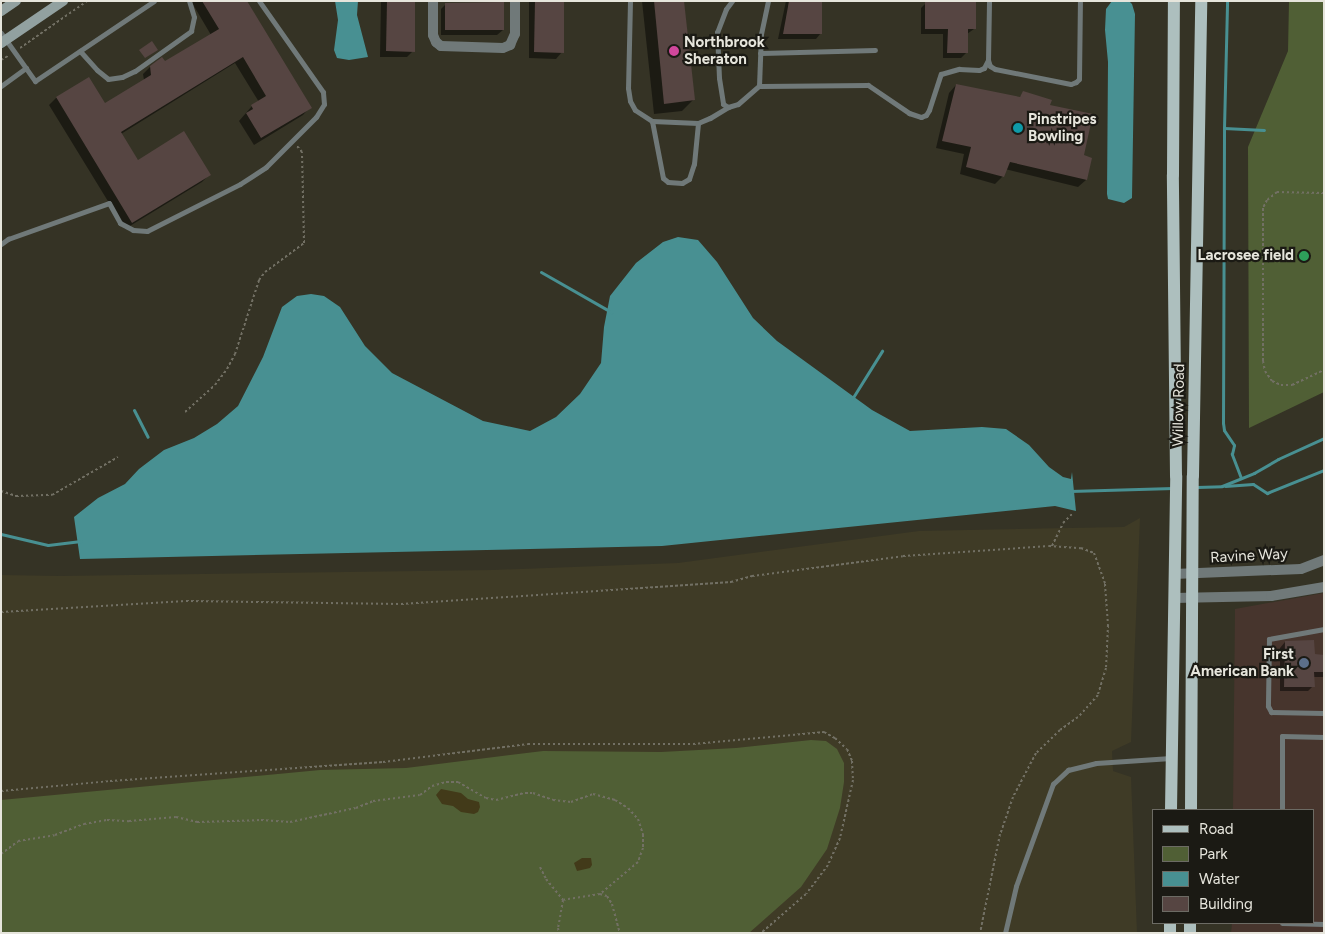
<!DOCTYPE html>
<style>
body{margin:0}
#map{position:relative;width:1325px;height:934px;overflow:hidden;background:#353325;font-family:Figtree,sans-serif}
div>[style]{position:absolute}
.commercial>*{inset:0;background:#47352d}
.built>*{inset:0;background:#3f3b26}
.green>*{inset:0;background:#505f35}
.sand>*{inset:0;background:#423a19}
.water>*{inset:0;background:#489092}
.shadow>*{inset:0;background:#0007}
.stream>*{height:3px;margin:-1.5px;padding:0 1.5px;transform-origin:1.5px;border-radius:1.5px;background:#489092}
.building>*{inset:0;background:#564542}
.path>*{height:2px;margin-top:-1px;transform-origin:0;background:repeating-linear-gradient(90deg,#727064 0 2.5px,transparent 0 5px)}
.lane>*{height:5px;margin:-2.5px;padding:0 2.5px;transform-origin:2.5px;border-radius:2.5px;background:#707979}
.street>*{height:10px;margin:-5px;padding:0 5px;transform-origin:5px;border-radius:5px;background:#707979}
.secondary>*{height:10px;margin:-5px;padding:0 5px;transform-origin:5px;border-radius:5px;background:#92a1a0}
.primary>*{height:12px;margin:-6px;padding:0 6px;transform-origin:6px;border-radius:6px;background:#adbfbe}
.dots>*{width:14px;height:14px;translate:-50% -50%;box-sizing:border-box;border:2px solid #1b1a14;border-radius:50%}
span{translate:-50% -50%;white-space:nowrap;text-align:center;line-height:1.15;-webkit-text-stroke:4.5px #1b1a14;paint-order:stroke}
.poi-label{font-size:15px;color:#e6e5dc;font-weight:700}
.left{translate:0 -50%;text-align:left}
.right{translate:-100% -50%;text-align:right}
.street-label{font-size:15px;color:#e6e5dc}
.frame{position:absolute;inset:0;border:2px solid #e6e5dc;pointer-events:none}
.legend{position:absolute;left:1152px;top:809px;width:162px;height:115px;box-sizing:border-box;background:#1b1a14;border:1px solid #6c6b64;margin:0;padding:6px 9px;list-style:none;font-size:15px;color:#e6e5dc}
.legend li{display:flex;align-items:center;gap:10px;height:25px}
.legend b{width:25px;border:1px solid #6c6b64}
</style>
<div id="map">
<div class="commercial">
<i style="clip-path:polygon(1324px 593px,1324px 933px,1231px 933px,1232px 923px,1314px 923px,1314px 810px,1233px 810px,1235px 609px)"></i>
</div>
<div class="built">
<i style="clip-path:polygon(1140px 518px,1131px 742px,1112px 751px,1113px 771px,1131px 777px,1137px 933px,1px 933px,1px 575px,60px 576px,493px 570px,678px 563px,919px 531px,1124px 527px)"></i>
</div>
<div class="green">
<i style="clip-path:polygon(1289px 1px,1324px 1px,1324px 392px,1249px 428px,1248px 147px,1288px 51px)"></i>
<i style="clip-path:polygon(811px 740px,826px 741px,837px 749px,844px 763px,844px 782px,840px 808px,827px 849px,801px 887px,749px 933px,1px 933px,1px 800px,320px 770px,406px 768px,543px 751px,661px 752px,736px 748px)"></i>
</div>
<div class="sand">
<i style="clip-path:polygon(441px 789px,461px 793px,468px 799px,479px 802px,480px 807px,478px 812px,474px 814px,461px 812px,453px 806px,442px 804px,436px 795px)"></i>
<i style="clip-path:polygon(582px 858px,591px 858px,592px 865px,590px 868px,577px 871px,574px 863px)"></i>
</div>
<div class="water">
<i style="clip-path:polygon(335px 1px,358px 1px,357px 15px,368px 57px,349px 60px,337px 58px,334px 50px,338px 20px)"></i>
<i style="clip-path:polygon(1112px 1px,1129px 1px,1132px 4px,1135px 14px,1132px 198px,1124px 203px,1108px 199px,1107px 194px,1108px 62px,1105px 30px,1106px 9px)"></i>
<i style="clip-path:polygon(678px 237px,698px 240px,717px 262px,753px 318px,777px 341px,872px 410px,910px 431px,982px 427px,1006px 429px,1029px 445px,1049px 467px,1063px 477px,1071px 479px,1072px 472px,1076px 511px,1055px 506px,662px 546px,80px 559px,74px 517px,98px 498px,125px 484px,139px 469px,164px 450px,194px 438px,217px 424px,238px 406px,263px 357px,282px 307px,297px 296px,311px 294px,324px 296px,340px 307px,365px 346px,392px 373px,483px 421px,530px 431px,556px 417px,580px 394px,601px 363px,604px 327px,610px 296px,636px 263px,663px 242px)"></i>
</div>
<div class="shadow">
<i style="clip-path:polygon(191px 1px,245px 1px,310px 107px,303px 115px,254px 145px,239px 121px,252px 106px,259px 102px,235px 63px,121px 134px,138px 161px,210px 174px,202px 182px,125px 229px,49px 105px,56px 98px,88px 79px,104px 105px,144px 80px,143px 74px,150px 67px,165px 63px,211px 35px)"></i>
<i style="clip-path:polygon(381px 1px,414px 1px,413px 51px,407px 57px,380px 57px)"></i>
<i style="clip-path:polygon(529px 1px,563px 1px,562px 52px,556px 59px,529px 58px)"></i>
<i style="clip-path:polygon(642px 1px,683px 1px,693px 100px,682px 111px,654px 114px)"></i>
<i style="clip-path:polygon(786px 1px,815px 1px,821px 33px,816px 39px,778px 39px)"></i>
<i style="clip-path:polygon(926px 3px,974px 29px,967px 34px,967px 52px,961px 58px,943px 58px,943px 34px,921px 34px,921px 8px)"></i>
<i style="clip-path:polygon(446px 4px,503px 30px,497px 35px,441px 35px,441px 9px)"></i>
<i style="clip-path:polygon(956px 85px,1019px 98px,1024px 93px,1048px 106px,1083px 156px,1086px 180px,1078px 187px,1005px 169px,1003px 176px,995px 184px,960px 174px,964px 154px,936px 148px,949px 93px)"></i>
<i style="clip-path:polygon(1285px 642px,1313px 656px,1324px 656px,1324px 677px,1313px 677px,1313px 686px,1308px 691px,1280px 691px,1280px 648px)"></i>
</div>
<div class="stream">
<i style="left:1224px;top:128px;width:127px;rotate:-88.6deg"></i>
<i style="left:541px;top:272px;width:81px;rotate:29.7deg"></i>
<i style="left:852px;top:399px;width:57px;rotate:-58deg"></i>
<i style="left:134px;top:410px;width:30px;rotate:63deg"></i>
<i style="left:1241px;top:478px;width:26px;rotate:-111deg"></i>
<i style="left:1232px;top:454px;width:9px;rotate:-77deg"></i>
<i style="left:1234px;top:445px;width:18px;rotate:-124deg"></i>
<i style="left:1224px;top:430px;width:7px;rotate:-98deg"></i>
<i style="left:1223px;top:423px;width:295px;rotate:-89.8deg"></i>
<i style="left:1224px;top:128px;width:40px;rotate:2.9deg"></i>
<i style="left:1225px;top:486px;width:28px;rotate:-4deg"></i>
<i style="left:1253px;top:484px;width:17px;rotate:33deg"></i>
<i style="left:1267px;top:493px;width:61px;rotate:-22deg"></i>
<i style="left:1197px;top:487px;width:25px;rotate:-2deg"></i>
<i style="left:1222px;top:486px;width:35px;rotate:-22deg"></i>
<i style="left:1254px;top:473px;width:28px;rotate:-30deg"></i>
<i style="left:1278px;top:459px;width:51px;rotate:-24.5deg"></i>
<i style="left:1070px;top:491px;width:103px;rotate:-1.7deg"></i>
<i style="left:1px;top:534px;width:48px;rotate:13.2deg"></i>
<i style="left:48px;top:545px;width:33px;rotate:-7deg"></i>
</div>
<div class="building">
<i style="clip-path:polygon(202px 1px,247px 1px,312px 108px,261px 138px,246px 113px,253px 109px,251px 105px,266px 96px,243px 57px,121px 132px,138px 160px,184px 131px,211px 175px,132px 223px,56px 97px,89px 77px,105px 103px,151px 75px,150px 66px,162px 57px,165px 61px,219px 29px)"></i>
<i style="clip-path:polygon(387px 1px,415px 1px,415px 52px,386px 51px)"></i>
<i style="clip-path:polygon(535px 1px,564px 1px,564px 53px,534px 52px)"></i>
<i style="clip-path:polygon(654px 1px,684px 1px,695px 100px,664px 104px)"></i>
<i style="clip-path:polygon(789px 1px,822px 2px,822px 34px,783px 34px)"></i>
<i style="clip-path:polygon(925px 1px,976px 1px,976px 29px,968px 29px,968px 53px,947px 53px,948px 29px,925px 29px)"></i>
<i style="clip-path:polygon(504px 2px,504px 30px,445px 30px,445px 3px)"></i>
<i style="clip-path:polygon(152px 41px,158px 50px,145px 58px,139px 50px)"></i>
<i style="clip-path:polygon(956px 84px,1020px 97px,1023px 91px,1052px 100px,1050px 105px,1093px 114px,1084px 155px,1092px 158px,1087px 180px,1010px 162px,1004px 177px,966px 167px,971px 147px,942px 141px)"></i>
<i style="clip-path:polygon(1314px 640px,1315px 654px,1324px 655px,1324px 672px,1314px 672px,1315px 687px,1284px 687px,1285px 641px)"></i>
</div>
<div class="path">
<i style="left:20px;top:48px;width:82px;rotate:-35deg"></i>
<i style="left:1px;top:60px;width:8px;rotate:-30deg"></i>
<i style="left:1324px;top:193px;width:47px;rotate:-178.8deg"></i>
<i style="left:1277px;top:192px;width:13px;rotate:141deg"></i>
<i style="left:1267px;top:200px;width:9px;rotate:117deg"></i>
<i style="left:1263px;top:208px;width:153px;rotate:90deg"></i>
<i style="left:1263px;top:361px;width:10px;rotate:79deg"></i>
<i style="left:1265px;top:371px;width:12px;rotate:55deg"></i>
<i style="left:1272px;top:381px;width:10px;rotate:24deg"></i>
<i style="left:1281px;top:385px;width:11px"></i>
<i style="left:1292px;top:385px;width:35px;rotate:-25deg"></i>
<i style="left:185px;top:412px;width:40px;rotate:-42deg"></i>
<i style="left:215px;top:385px;width:20px;rotate:-53deg"></i>
<i style="left:227px;top:369px;width:17px;rotate:-62deg"></i>
<i style="left:235px;top:354px;width:78px;rotate:-72deg"></i>
<i style="left:259px;top:280px;width:10px;rotate:-53deg"></i>
<i style="left:265px;top:272px;width:49px;rotate:-36.6deg"></i>
<i style="left:304px;top:243px;width:91px;rotate:-91.3deg"></i>
<i style="left:302px;top:152px;width:8px;rotate:-130deg"></i>
<i style="left:1px;top:491px;width:16px;rotate:18deg"></i>
<i style="left:16px;top:496px;width:36px;rotate:-2deg"></i>
<i style="left:52px;top:495px;width:76px;rotate:-29.9deg"></i>
<i style="left:1052px;top:546px;width:25px;rotate:-64deg"></i>
<i style="left:1063px;top:523px;width:14px;rotate:-45deg"></i>
<i style="left:1px;top:612px;width:185px;rotate:-3.4deg"></i>
<i style="left:186px;top:601px;width:215px;rotate:0.8deg"></i>
<i style="left:401px;top:604px;width:331px;rotate:-3.8deg"></i>
<i style="left:731px;top:582px;width:22px;rotate:-16deg"></i>
<i style="left:752px;top:576px;width:152px;rotate:-7.5deg"></i>
<i style="left:903px;top:556px;width:146px;rotate:-3.9deg"></i>
<i style="left:1049px;top:546px;width:32px;rotate:4deg"></i>
<i style="left:1081px;top:548px;width:14px;rotate:21deg"></i>
<i style="left:1094px;top:553px;width:33px;rotate:70deg"></i>
<i style="left:1105px;top:584px;width:41px;rotate:85.8deg"></i>
<i style="left:1108px;top:625px;width:43px;rotate:92.7deg"></i>
<i style="left:1106px;top:668px;width:28px;rotate:107deg"></i>
<i style="left:1098px;top:695px;width:30px;rotate:132deg"></i>
<i style="left:1078px;top:717px;width:22px;rotate:144deg"></i>
<i style="left:1060px;top:730px;width:33px;rotate:136deg"></i>
<i style="left:1036px;top:753px;width:50px;rotate:117.6deg"></i>
<i style="left:1013px;top:797px;width:39px;rotate:109deg"></i>
<i style="left:1000px;top:834px;width:101px;rotate:101.4deg"></i>
<i style="left:1px;top:791px;width:109px;rotate:-5.2deg"></i>
<i style="left:110px;top:781px;width:274px;rotate:-4deg"></i>
<i style="left:383px;top:762px;width:146px;rotate:-7.1deg"></i>
<i style="left:528px;top:744px;width:165px"></i>
<i style="left:693px;top:744px;width:132px;rotate:-5.2deg"></i>
<i style="left:824px;top:732px;width:13px;rotate:29deg"></i>
<i style="left:835px;top:738px;width:16px;rotate:43deg"></i>
<i style="left:847px;top:749px;width:13px;rotate:67deg"></i>
<i style="left:852px;top:761px;width:19px;rotate:87deg"></i>
<i style="left:853px;top:780px;width:59px;rotate:102.6deg"></i>
<i style="left:840px;top:838px;width:30px;rotate:114deg"></i>
<i style="left:828px;top:865px;width:20px;rotate:127deg"></i>
<i style="left:816px;top:881px;width:16px;rotate:128deg"></i>
<i style="left:806px;top:894px;width:60px;rotate:139.1deg"></i>
<i style="left:1px;top:854px;width:21px;rotate:-37deg"></i>
<i style="left:18px;top:841px;width:37px;rotate:-9deg"></i>
<i style="left:55px;top:835px;width:31px;rotate:-21deg"></i>
<i style="left:84px;top:824px;width:23px;rotate:-10deg"></i>
<i style="left:107px;top:820px;width:22px;rotate:3deg"></i>
<i style="left:129px;top:821px;width:47px;rotate:-4.9deg"></i>
<i style="left:176px;top:817px;width:22px;rotate:13deg"></i>
<i style="left:197px;top:822px;width:64px;rotate:-1.8deg"></i>
<i style="left:261px;top:820px;width:29px;rotate:4deg"></i>
<i style="left:290px;top:822px;width:67px;rotate:-12deg"></i>
<i style="left:356px;top:808px;width:18px;rotate:-22deg"></i>
<i style="left:373px;top:801px;width:47px;rotate:-7.3deg"></i>
<i style="left:420px;top:795px;width:15px;rotate:-37deg"></i>
<i style="left:432px;top:786px;width:15px;rotate:-16deg"></i>
<i style="left:446px;top:782px;width:12px"></i>
<i style="left:458px;top:782px;width:32px;rotate:30deg"></i>
<i style="left:486px;top:798px;width:10px;rotate:11deg"></i>
<i style="left:496px;top:800px;width:30px;rotate:-14deg"></i>
<i style="left:525px;top:793px;width:8px"></i>
<i style="left:533px;top:793px;width:21px;rotate:19deg"></i>
<i style="left:553px;top:800px;width:18px;rotate:6deg"></i>
<i style="left:571px;top:802px;width:23px;rotate:-20deg"></i>
<i style="left:593px;top:794px;width:23px;rotate:15deg"></i>
<i style="left:615px;top:800px;width:15px;rotate:32deg"></i>
<i style="left:628px;top:808px;width:15px;rotate:48deg"></i>
<i style="left:638px;top:819px;width:16px;rotate:72deg"></i>
<i style="left:643px;top:834px;width:14px;rotate:90deg"></i>
<i style="left:643px;top:848px;width:15px;rotate:110deg"></i>
<i style="left:638px;top:862px;width:50px;rotate:139.9deg"></i>
<i style="left:600px;top:894px;width:37px;rotate:171deg"></i>
<i style="left:540px;top:867px;width:13px;rotate:63deg"></i>
<i style="left:546px;top:879px;width:27px;rotate:51deg"></i>
<i style="left:563px;top:900px;width:28px;rotate:100deg"></i>
<i style="left:558px;top:928px;width:5px;rotate:79deg"></i>
<i style="left:600px;top:894px;width:7px;rotate:16deg"></i>
<i style="left:607px;top:896px;width:9px;rotate:58deg"></i>
<i style="left:612px;top:904px;width:30px;rotate:75deg"></i>
</div>
<div class="lane">
<i style="left:630px;top:1px;width:87px;rotate:91.3deg"></i>
<i style="left:628px;top:88px;width:13px;rotate:81deg"></i>
<i style="left:630px;top:101px;width:10px;rotate:61deg"></i>
<i style="left:635px;top:110px;width:20px;rotate:33deg"></i>
<i style="left:652px;top:121px;width:46px;rotate:2.5deg"></i>
<i style="left:698px;top:123px;width:13px;rotate:-23deg"></i>
<i style="left:710px;top:118px;width:21px;rotate:-31deg"></i>
<i style="left:732px;top:1px;width:10px;rotate:127deg"></i>
<i style="left:726px;top:9px;width:25px;rotate:111deg"></i>
<i style="left:717px;top:32px;width:46px;rotate:87.5deg"></i>
<i style="left:719px;top:78px;width:26px;rotate:81deg"></i>
<i style="left:723px;top:104px;width:6px;rotate:31deg"></i>
<i style="left:728px;top:107px;width:10px;rotate:-17deg"></i>
<i style="left:738px;top:104px;width:28px;rotate:-41deg"></i>
<i style="left:768px;top:1px;width:34px;rotate:102deg"></i>
<i style="left:761px;top:34px;width:52px;rotate:92.2deg"></i>
<i style="left:759px;top:86px;width:109px;rotate:-0.5deg"></i>
<i style="left:868px;top:85px;width:50px;rotate:34.3deg"></i>
<i style="left:909px;top:113px;width:13px;rotate:18deg"></i>
<i style="left:921px;top:117px;width:5px;rotate:-22deg"></i>
<i style="left:926px;top:115px;width:6px;rotate:-59deg"></i>
<i style="left:929px;top:110px;width:38px;rotate:-72deg"></i>
<i style="left:941px;top:74px;width:19px;rotate:-16deg"></i>
<i style="left:959px;top:69px;width:20px;rotate:3deg"></i>
<i style="left:979px;top:70px;width:5px;rotate:-22deg"></i>
<i style="left:984px;top:68px;width:9px;rotate:-63deg"></i>
<i style="left:988px;top:60px;width:59px;rotate:-89deg"></i>
<i style="left:1px;top:33px;width:59px;rotate:54.7deg"></i>
<i style="left:35px;top:81px;width:143px;rotate:-33.9deg"></i>
<i style="left:80px;top:51px;width:25px;rotate:48deg"></i>
<i style="left:97px;top:70px;width:14px;rotate:39deg"></i>
<i style="left:108px;top:79px;width:14px;rotate:-8deg"></i>
<i style="left:122px;top:77px;width:14px;rotate:-25deg"></i>
<i style="left:135px;top:71px;width:69px;rotate:-35.5deg"></i>
<i style="left:191px;top:31px;width:14px;rotate:-78deg"></i>
<i style="left:194px;top:17px;width:17px;rotate:-107deg"></i>
<i style="left:760px;top:53px;width:115px;rotate:-1.5deg"></i>
<i style="left:988px;top:60px;width:6px;rotate:72deg"></i>
<i style="left:990px;top:66px;width:6px;rotate:31deg"></i>
<i style="left:995px;top:69px;width:77px;rotate:11.2deg"></i>
<i style="left:1071px;top:84px;width:5px;rotate:-22deg"></i>
<i style="left:1076px;top:82px;width:4px;rotate:-45deg"></i>
<i style="left:1079px;top:79px;width:78px;rotate:-89.3deg"></i>
<i style="left:1px;top:86px;width:31px;rotate:-36deg"></i>
<i style="left:652px;top:121px;width:58px;rotate:79.1deg"></i>
<i style="left:663px;top:178px;width:6px;rotate:39deg"></i>
<i style="left:668px;top:182px;width:14px;rotate:4deg"></i>
<i style="left:682px;top:183px;width:8px;rotate:-30deg"></i>
<i style="left:689px;top:179px;width:16px;rotate:-72deg"></i>
<i style="left:694px;top:164px;width:41px;rotate:-84.4deg"></i>
<i style="left:1px;top:244px;width:9px;rotate:-36deg"></i>
<i style="left:8px;top:239px;width:107px;rotate:-19.6deg"></i>
<i style="left:109px;top:203px;width:23px;rotate:61deg"></i>
<i style="left:120px;top:223px;width:15px;rotate:28deg"></i>
<i style="left:133px;top:230px;width:14px;rotate:4deg"></i>
<i style="left:147px;top:231px;width:104px;rotate:-26.8deg"></i>
<i style="left:240px;top:184px;width:31px;rotate:-33deg"></i>
<i style="left:266px;top:167px;width:71px;rotate:-45deg"></i>
<i style="left:316px;top:117px;width:15px;rotate:-58deg"></i>
<i style="left:324px;top:104px;width:12px;rotate:-95deg"></i>
<i style="left:323px;top:92px;width:111px;rotate:-125.1deg"></i>
<i style="left:1324px;top:629px;width:56px;rotate:169.7deg"></i>
<i style="left:1269px;top:639px;width:67px;rotate:90.9deg"></i>
<i style="left:1268px;top:706px;width:7px;rotate:63deg"></i>
<i style="left:1271px;top:712px;width:53px;rotate:1.1deg"></i>
<i style="left:1282px;top:810px;width:74px;rotate:-90deg"></i>
<i style="left:1282px;top:736px;width:42px;rotate:1.4deg"></i>
<i style="left:1282px;top:923px;width:42px;rotate:1.4deg"></i>
<i style="left:1005px;top:933px;width:48px;rotate:-76.8deg"></i>
<i style="left:1016px;top:886px;width:109px;rotate:-70.1deg"></i>
<i style="left:1053px;top:784px;width:21px;rotate:-43deg"></i>
<i style="left:1068px;top:770px;width:29px;rotate:-14deg"></i>
<i style="left:1096px;top:763px;width:75px;rotate:-3.8deg"></i>
</div>
<div class="street">
<i style="left:433px;top:1px;width:34px;rotate:90deg"></i>
<i style="left:433px;top:35px;width:8px;rotate:67deg"></i>
<i style="left:436px;top:42px;width:6px;rotate:39deg"></i>
<i style="left:441px;top:46px;width:62px;rotate:1.8deg"></i>
<i style="left:503px;top:48px;width:8px;rotate:-23deg"></i>
<i style="left:510px;top:45px;width:12px;rotate:-66deg"></i>
<i style="left:515px;top:34px;width:33px;rotate:-90deg"></i>
<i style="left:1174px;top:574px;width:127px;rotate:-2.3deg"></i>
<i style="left:1301px;top:569px;width:25px;rotate:-21deg"></i>
<i style="left:1174px;top:598px;width:97px;rotate:-1.2deg"></i>
<i style="left:1271px;top:596px;width:54px;rotate:-9.6deg"></i>
</div>
<div class="secondary">
<i style="left:1px;top:11px;width:18px;rotate:-34deg"></i>
<i style="left:1px;top:43px;width:75px;rotate:-34.1deg"></i>
</div>
<div class="primary">
<i style="left:1171px;top:810px;width:334px;rotate:-89.1deg"></i>
<i style="left:1176px;top:476px;width:301px;rotate:-90.6deg"></i>
<i style="left:1173px;top:175px;width:174px;rotate:-89.7deg"></i>
<i style="left:1191px;top:810px;width:334px;rotate:-89.7deg"></i>
<i style="left:1193px;top:476px;width:475px;rotate:-89deg"></i>
<i style="left:1170px;top:933px;width:10px;rotate:-90deg"></i>
<i style="left:1190px;top:933px;width:10px;rotate:-90deg"></i>
</div>
<div class="dots">
<i style="left:674px;top:51px;background:#d1479c"></i>
<i style="left:1018px;top:128px;background:#0f9aa8"></i>
<i style="left:1304px;top:256px;background:#2e9e5b"></i>
<i style="left:1304px;top:663px;background:#5c6f8a"></i>
</div>
<div class="poi-label">
<span class="left" style="left:684px;top:51px">Northbrook<br>Sheraton</span>
<span class="left" style="left:1028px;top:128px">Pinstripes<br>Bowling</span>
<span class="right" style="left:1294px;top:256px">Lacrosee field</span>
<span class="right" style="left:1294px;top:663px">First<br>American Bank</span>
</div>
<div class="street-label">
<span style="left:1179px;top:405px;rotate:-89deg">Willow Road</span>
<span style="left:1249px;top:556px;rotate:-3deg">Ravine Way</span>
</div>
<div class="frame"></div>
<ul class="legend">
<li><b style="height:6px;background:#adbfbe"></b>Road</li>
<li><b style="height:14px;background:#505f35"></b>Park</li>
<li><b style="height:14px;background:#489092"></b>Water</li>
<li><b style="height:14px;background:#564542"></b>Building</li>
</ul>
</div>
